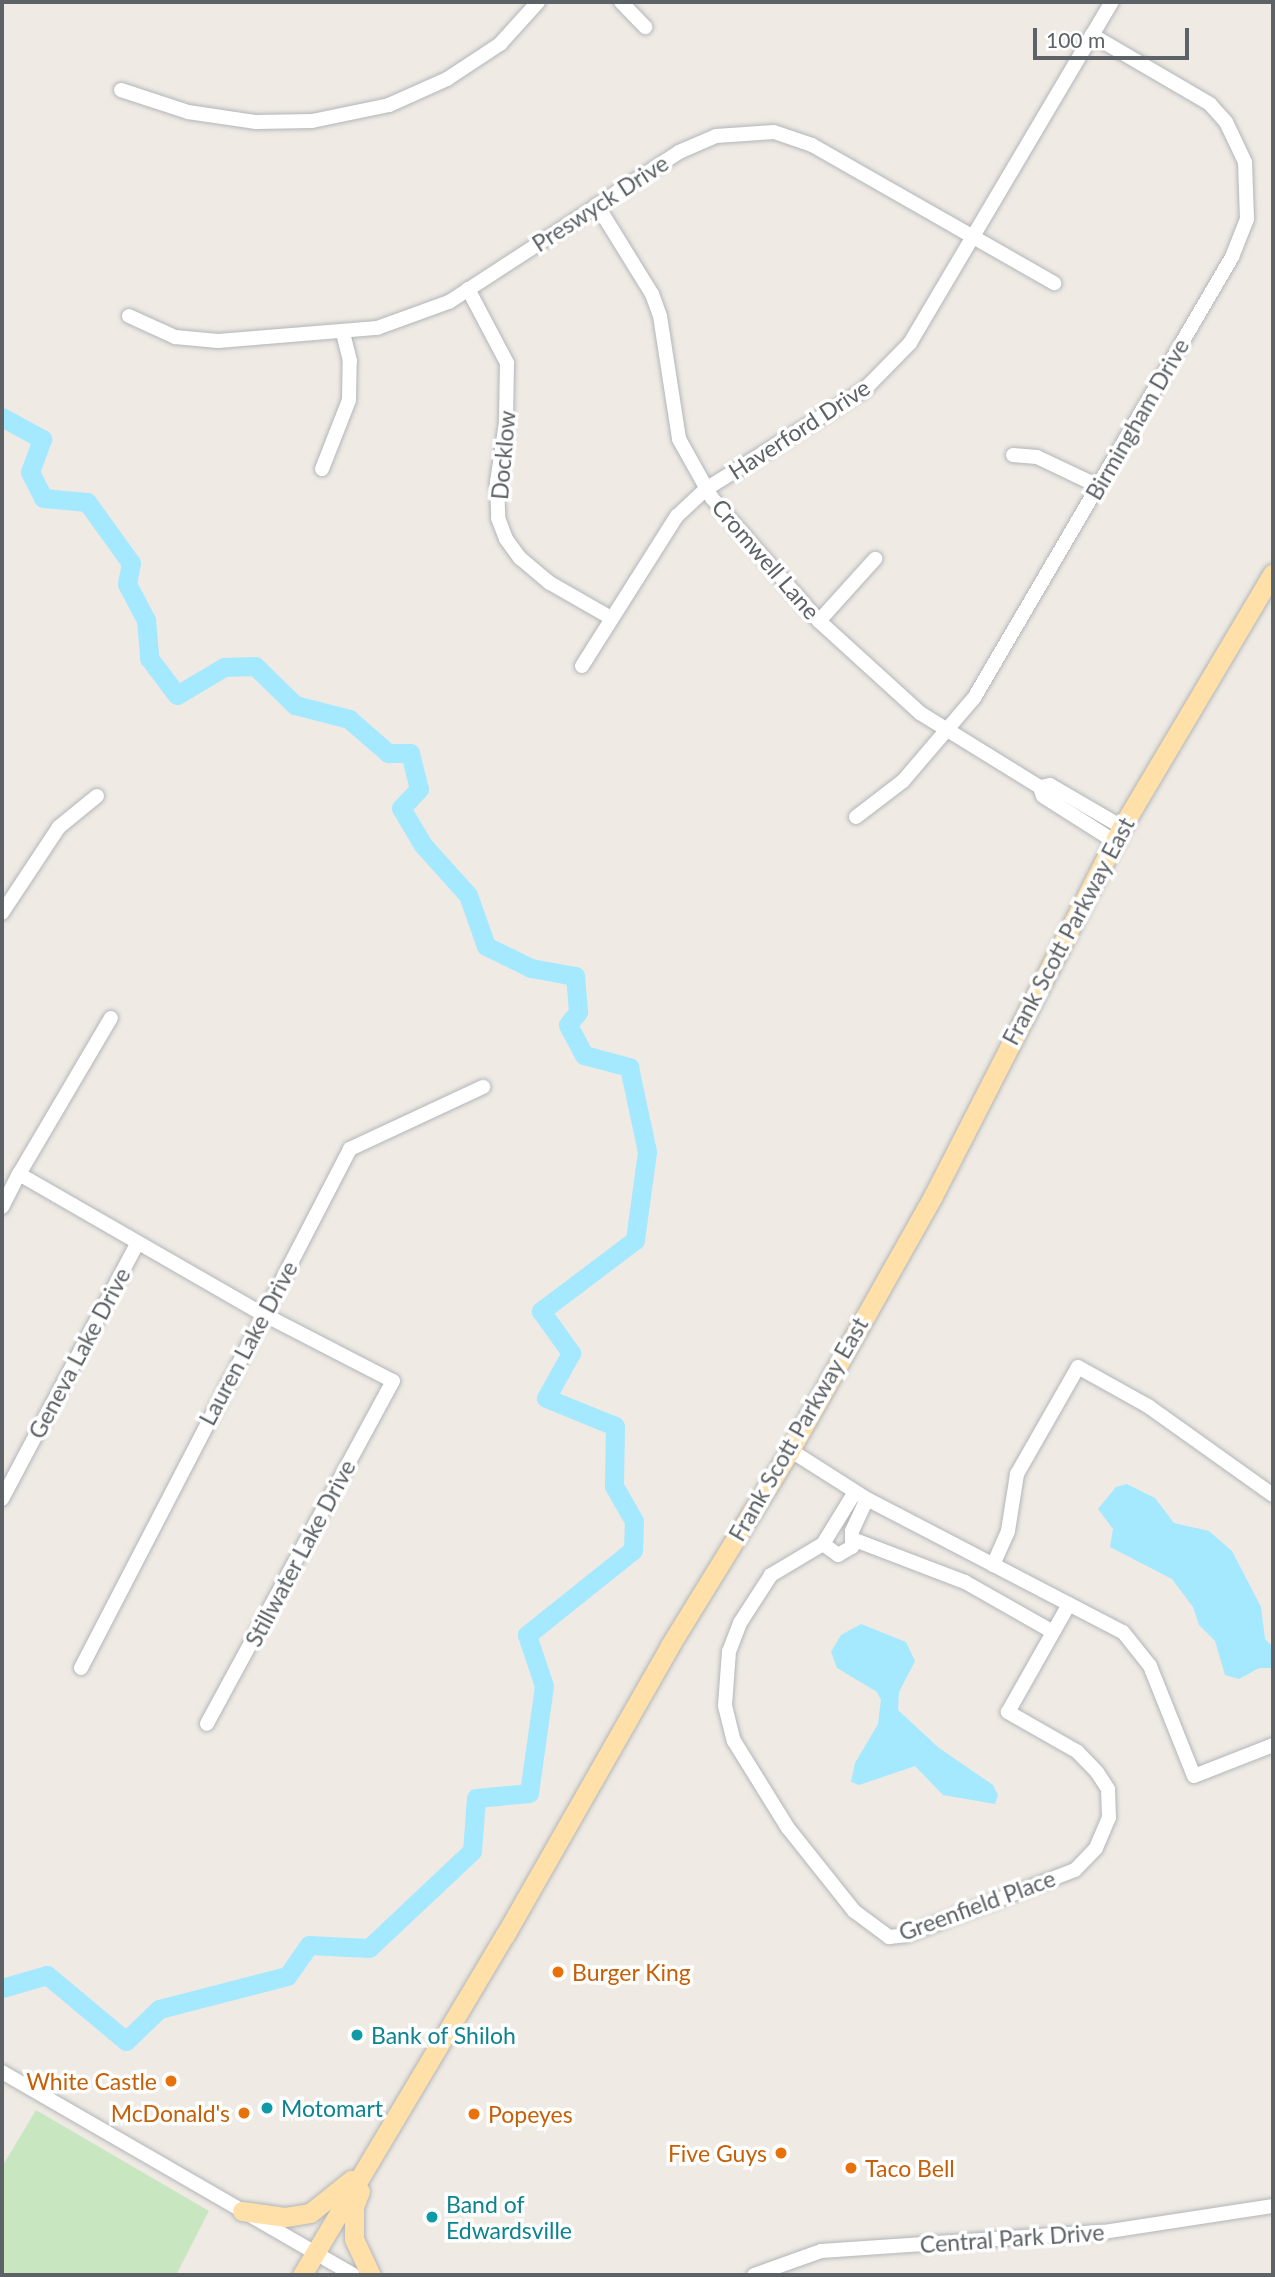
<!DOCTYPE html>
<style>
body{margin:0}
#map{position:relative;width:1275px;height:2277px;overflow:hidden;background:#efeae4;font-family:Lato,sans-serif}
div>[style]{position:absolute}
.green>*{inset:0;background:#c8e7c0}
.water>*{inset:0;background:#a4e9ff}
.river>*{height:19px;margin:-9.5px;padding:0 9.5px;transform-origin:9.5px;border-radius:9.5px;background:#a4e9ff}
.roads{filter:drop-shadow(0 0 2px #b2b6b9) drop-shadow(0 0 2px #b2b6b9)}
.minor>*{height:14px;margin:-7px;padding:0 7px;transform-origin:7px;border-radius:7px;background:#fff}
.major>*{height:19px;margin:-9.5px;padding:0 9.5px;transform-origin:9.5px;border-radius:9.5px;background:#ffe0a9}
.dots>*{width:19px;height:19px;translate:-50% -50%;box-sizing:border-box;border:4px solid #fff;border-radius:50%}
span{translate:-50% -50%;white-space:nowrap;text-align:center;line-height:1.15;-webkit-text-stroke:7px #fff;paint-order:stroke}
.street-label{font-size:23px;color:#5c6265}
.food-label{font-size:23px;color:#c56008}
.left{translate:0 -50%;text-align:left}
.right{translate:-100% -50%;text-align:right}
.culture-label{font-size:23px;color:#0d838f}
.frame{position:absolute;inset:0;border:4px solid #5c6265;pointer-events:none}
.scale{position:absolute;left:1033px;top:28px;width:156px;height:32px;box-sizing:border-box;border:4px solid #5c6265;border-top:0;padding-left:9px;font-size:21px;line-height:24px;white-space:nowrap;color:#5c6265;-webkit-text-stroke:5px #fff;paint-order:stroke}
</style>
<div id="map">
<div class="green">
<i style="clip-path:polygon(36px 2110px,209px 2211px,176px 2275px,2px 2275px,2px 2167px)"></i>
</div>
<div class="water">
<i style="clip-path:polygon(1127px 1484px,1155px 1498px,1174px 1523px,1209px 1531px,1232px 1551px,1261px 1607px,1265px 1639px,1273px 1647px,1273px 1668px,1259px 1668px,1239px 1679px,1225px 1675px,1215px 1641px,1199px 1625px,1193px 1607px,1172px 1579px,1110px 1547px,1113px 1529px,1098px 1509px,1116px 1487px)"></i>
<i style="clip-path:polygon(861px 1624px,906px 1642px,915px 1661px,899px 1692px,898px 1710px,939px 1748px,993px 1785px,998px 1795px,995px 1804px,943px 1795px,915px 1766px,859px 1785px,851px 1782px,855px 1763px,878px 1724px,881px 1700px,877px 1692px,837px 1668px,831px 1652px,841px 1635px)"></i>
</div>
<div class="river">
<i style="left:2px;top:417px;width:46px;rotate:28.8deg"></i>
<i style="left:42px;top:439px;width:35px;rotate:110deg"></i>
<i style="left:30px;top:472px;width:29px;rotate:63deg"></i>
<i style="left:43px;top:498px;width:44px;rotate:5.2deg"></i>
<i style="left:87px;top:502px;width:75px;rotate:54.2deg"></i>
<i style="left:131px;top:563px;width:21px;rotate:101deg"></i>
<i style="left:127px;top:584px;width:41px;rotate:62.2deg"></i>
<i style="left:146px;top:620px;width:38px;rotate:85deg"></i>
<i style="left:149px;top:658px;width:46px;rotate:52.9deg"></i>
<i style="left:177px;top:695px;width:55px;rotate:-30.8deg"></i>
<i style="left:224px;top:667px;width:31px;rotate:-2deg"></i>
<i style="left:255px;top:666px;width:56px;rotate:44.3deg"></i>
<i style="left:295px;top:705px;width:56px;rotate:14.5deg"></i>
<i style="left:349px;top:719px;width:52px;rotate:41.1deg"></i>
<i style="left:388px;top:753px;width:22px"></i>
<i style="left:410px;top:753px;width:37px;rotate:76deg"></i>
<i style="left:419px;top:789px;width:26px;rotate:133deg"></i>
<i style="left:401px;top:808px;width:43px;rotate:59.3deg"></i>
<i style="left:423px;top:845px;width:67px;rotate:48deg"></i>
<i style="left:468px;top:895px;width:54px;rotate:70.6deg"></i>
<i style="left:486px;top:946px;width:50px;rotate:26.1deg"></i>
<i style="left:531px;top:968px;width:45px;rotate:10.3deg"></i>
<i style="left:575px;top:976px;width:36px;rotate:85deg"></i>
<i style="left:578px;top:1012px;width:16px;rotate:128deg"></i>
<i style="left:568px;top:1025px;width:34px;rotate:62deg"></i>
<i style="left:584px;top:1055px;width:47px;rotate:14.9deg"></i>
<i style="left:629px;top:1067px;width:87px;rotate:78deg"></i>
<i style="left:647px;top:1152px;width:89px;rotate:97.8deg"></i>
<i style="left:635px;top:1240px;width:118px;rotate:142.9deg"></i>
<i style="left:541px;top:1311px;width:52px;rotate:54.5deg"></i>
<i style="left:571px;top:1353px;width:51px;rotate:119.1deg"></i>
<i style="left:546px;top:1398px;width:74px;rotate:22.1deg"></i>
<i style="left:615px;top:1426px;width:60px;rotate:91deg"></i>
<i style="left:614px;top:1486px;width:40px;rotate:60.3deg"></i>
<i style="left:634px;top:1521px;width:29px;rotate:92deg"></i>
<i style="left:633px;top:1550px;width:136px;rotate:141.3deg"></i>
<i style="left:527px;top:1635px;width:54px;rotate:71.6deg"></i>
<i style="left:544px;top:1686px;width:108px;rotate:98deg"></i>
<i style="left:529px;top:1793px;width:53px;rotate:174.6deg"></i>
<i style="left:476px;top:1798px;width:53px;rotate:94.3deg"></i>
<i style="left:472px;top:1851px;width:141px;rotate:136.7deg"></i>
<i style="left:369px;top:1948px;width:60px;rotate:-177.1deg"></i>
<i style="left:309px;top:1945px;width:38px;rotate:125deg"></i>
<i style="left:287px;top:1976px;width:132px;rotate:165.5deg"></i>
<i style="left:159px;top:2009px;width:46px;rotate:135.9deg"></i>
<i style="left:126px;top:2041px;width:103px;rotate:-140.1deg"></i>
<i style="left:47px;top:1975px;width:47px;rotate:163.9deg"></i>
</div>
<div class="roads">
<div class="minor">
<i style="left:621px;top:2px;width:35px;rotate:46deg"></i>
<i style="left:121px;top:90px;width:71px;rotate:18.2deg"></i>
<i style="left:188px;top:112px;width:69px;rotate:8.4deg"></i>
<i style="left:256px;top:122px;width:56px;rotate:-1deg"></i>
<i style="left:312px;top:121px;width:79px;rotate:-11.7deg"></i>
<i style="left:389px;top:105px;width:64px;rotate:-24.1deg"></i>
<i style="left:447px;top:79px;width:64px;rotate:-33.4deg"></i>
<i style="left:500px;top:44px;width:57px;rotate:-47.9deg"></i>
<i style="left:597px;top:205px;width:105px;rotate:58.3deg"></i>
<i style="left:652px;top:294px;width:23px;rotate:70deg"></i>
<i style="left:660px;top:316px;width:124px;rotate:81.2deg"></i>
<i style="left:679px;top:439px;width:68px;rotate:60.8deg"></i>
<i style="left:712px;top:498px;width:163px;rotate:49deg"></i>
<i style="left:819px;top:621px;width:137px;rotate:42.3deg"></i>
<i style="left:920px;top:713px;width:141px;rotate:31.7deg"></i>
<i style="left:1040px;top:787px;width:9px;rotate:72deg"></i>
<i style="left:1043px;top:796px;width:84px;rotate:32.4deg"></i>
<i style="left:468px;top:289px;width:84px;rotate:62.2deg"></i>
<i style="left:507px;top:363px;width:60px;rotate:91deg"></i>
<i style="left:506px;top:423px;width:60px;rotate:98.7deg"></i>
<i style="left:497px;top:482px;width:36px;rotate:88deg"></i>
<i style="left:498px;top:518px;width:22px;rotate:69deg"></i>
<i style="left:506px;top:539px;width:24px;rotate:54deg"></i>
<i style="left:520px;top:558px;width:39px;rotate:40deg"></i>
<i style="left:550px;top:583px;width:70px;rotate:29.8deg"></i>
<i style="left:129px;top:316px;width:51px;rotate:24.5deg"></i>
<i style="left:175px;top:337px;width:43px;rotate:5.3deg"></i>
<i style="left:218px;top:341px;width:160px;rotate:-4.7deg"></i>
<i style="left:377px;top:328px;width:77px;rotate:-19.9deg"></i>
<i style="left:449px;top:302px;width:275px;rotate:-33.1deg"></i>
<i style="left:679px;top:152px;width:40px;rotate:-23.4deg"></i>
<i style="left:716px;top:136px;width:58px;rotate:-3.9deg"></i>
<i style="left:774px;top:132px;width:40px;rotate:18.9deg"></i>
<i style="left:812px;top:145px;width:279px;rotate:29.7deg"></i>
<i style="left:1013px;top:455px;width:24px;rotate:5deg"></i>
<i style="left:1037px;top:457px;width:68px;rotate:25.4deg"></i>
<i style="left:322px;top:469px;width:74px;rotate:-68.6deg"></i>
<i style="left:349px;top:400px;width:39px;rotate:-89deg"></i>
<i style="left:350px;top:361px;width:30px;rotate:-104deg"></i>
<i style="left:819px;top:621px;width:84px;rotate:-47.9deg"></i>
<i style="left:582px;top:666px;width:178px;rotate:-57.7deg"></i>
<i style="left:677px;top:516px;width:40px;rotate:-43deg"></i>
<i style="left:706px;top:489px;width:186px;rotate:-32.1deg"></i>
<i style="left:864px;top:390px;width:66px;rotate:-45.6deg"></i>
<i style="left:910px;top:343px;width:396px;rotate:-59.4deg"></i>
<i style="left:1040px;top:787px;width:10px;rotate:-11deg"></i>
<i style="left:1050px;top:785px;width:83px;rotate:30.3deg"></i>
<i style="left:856px;top:817px;width:59px;rotate:-37.5deg"></i>
<i style="left:903px;top:781px;width:109px;rotate:-49.5deg"></i>
<i style="left:974px;top:698px;width:511px;rotate:-59.67deg"></i>
<i style="left:1232px;top:257px;width:41px;rotate:-68.5deg"></i>
<i style="left:1247px;top:219px;width:57px;rotate:-92deg"></i>
<i style="left:1245px;top:162px;width:44px;rotate:-115.4deg"></i>
<i style="left:1226px;top:122px;width:24px;rotate:-132deg"></i>
<i style="left:1210px;top:104px;width:137px;rotate:-149.7deg"></i>
<i style="left:2px;top:913px;width:103px;rotate:-56.5deg"></i>
<i style="left:59px;top:827px;width:49px;rotate:-39.2deg"></i>
<i style="left:19px;top:1174px;width:181px;rotate:-59.5deg"></i>
<i style="left:2px;top:1207px;width:37px;rotate:-63deg"></i>
<i style="left:19px;top:1174px;width:279px;rotate:29.9deg"></i>
<i style="left:261px;top:1313px;width:148px;rotate:27.3deg"></i>
<i style="left:393px;top:1381px;width:390px;rotate:118.5deg"></i>
<i style="left:790px;top:1450px;width:91px;rotate:32.5deg"></i>
<i style="left:867px;top:1499px;width:288px;rotate:27.5deg"></i>
<i style="left:1123px;top:1632px;width:43px;rotate:51.5deg"></i>
<i style="left:1150px;top:1666px;width:118px;rotate:68.2deg"></i>
<i style="left:1194px;top:1776px;width:85px;rotate:-21.4deg"></i>
<i style="left:855px;top:1492px;width:61px;rotate:121.6deg"></i>
<i style="left:823px;top:1544px;width:61px;rotate:149.2deg"></i>
<i style="left:771px;top:1575px;width:57px;rotate:122.9deg"></i>
<i style="left:740px;top:1623px;width:30px;rotate:111deg"></i>
<i style="left:729px;top:1651px;width:55px;rotate:94.2deg"></i>
<i style="left:725px;top:1706px;width:36px;rotate:76deg"></i>
<i style="left:734px;top:1741px;width:102px;rotate:58.2deg"></i>
<i style="left:788px;top:1828px;width:106px;rotate:51.5deg"></i>
<i style="left:854px;top:1911px;width:44px;rotate:36.6deg"></i>
<i style="left:889px;top:1937px;width:18px;rotate:-6deg"></i>
<i style="left:907px;top:1935px;width:180px;rotate:-21.2deg"></i>
<i style="left:1075px;top:1870px;width:30px;rotate:-46deg"></i>
<i style="left:1096px;top:1848px;width:33px;rotate:-67deg"></i>
<i style="left:1109px;top:1818px;width:29px;rotate:-92deg"></i>
<i style="left:1108px;top:1789px;width:20px;rotate:-123deg"></i>
<i style="left:1097px;top:1772px;width:28px;rotate:-134deg"></i>
<i style="left:1078px;top:1752px;width:81px;rotate:-150.3deg"></i>
<i style="left:1008px;top:1712px;width:124px;rotate:-60.5deg"></i>
<i style="left:2px;top:1499px;width:289px;rotate:-62.1deg"></i>
<i style="left:855px;top:1540px;width:118px;rotate:20.9deg"></i>
<i style="left:965px;top:1582px;width:101px;rotate:29.6deg"></i>
<i style="left:823px;top:1544px;width:19px;rotate:36deg"></i>
<i style="left:838px;top:1555px;width:16px;rotate:-30deg"></i>
<i style="left:852px;top:1547px;width:16px;rotate:-90deg"></i>
<i style="left:852px;top:1531px;width:35px;rotate:-65deg"></i>
<i style="left:993px;top:1565px;width:37px;rotate:-66deg"></i>
<i style="left:1008px;top:1531px;width:58px;rotate:-81deg"></i>
<i style="left:1017px;top:1474px;width:123px;rotate:-60.3deg"></i>
<i style="left:1078px;top:1367px;width:80px;rotate:29.1deg"></i>
<i style="left:1148px;top:1406px;width:153px;rotate:35.5deg"></i>
<i style="left:81px;top:1668px;width:585px;rotate:-62.6deg"></i>
<i style="left:350px;top:1149px;width:147px;rotate:-25deg"></i>
<i style="left:2px;top:2072px;width:405px;rotate:30deg"></i>
<i style="left:754px;top:2275px;width:71px;rotate:-19.7deg"></i>
<i style="left:821px;top:2251px;width:283px;rotate:-3.9deg"></i>
<i style="left:1103px;top:2232px;width:172px;rotate:-8.7deg"></i>
</div>
<div class="major">
<i style="left:360px;top:2191px;width:17px;rotate:111deg"></i>
<i style="left:354px;top:2207px;width:32px;rotate:90deg"></i>
<i style="left:354px;top:2239px;width:40px;rotate:65deg"></i>
<i style="left:242px;top:2211px;width:43px;rotate:7.9deg"></i>
<i style="left:285px;top:2217px;width:25px;rotate:-9deg"></i>
<i style="left:310px;top:2213px;width:53px;rotate:-38.8deg"></i>
<i style="left:302px;top:2275px;width:396px;rotate:-59.2deg"></i>
<i style="left:505px;top:1935px;width:331px;rotate:-60.3deg"></i>
<i style="left:669px;top:1647px;width:231px;rotate:-58.4deg"></i>
<i style="left:790px;top:1450px;width:291px;rotate:-60.6deg"></i>
<i style="left:933px;top:1196px;width:415px;rotate:-62.9deg"></i>
<i style="left:1122px;top:827px;width:295px;rotate:-59.3deg"></i>
</div>
</div>
<div class="dots">
<i style="left:558px;top:1972px;background:#e8710a"></i>
<i style="left:357px;top:2035px;background:#0f9aa8"></i>
<i style="left:171px;top:2081px;background:#e8710a"></i>
<i style="left:267px;top:2108px;background:#0f9aa8"></i>
<i style="left:244px;top:2113px;background:#e8710a"></i>
<i style="left:474px;top:2114px;background:#e8710a"></i>
<i style="left:781px;top:2153px;background:#e8710a"></i>
<i style="left:851px;top:2168px;background:#e8710a"></i>
<i style="left:432px;top:2217px;background:#0f9aa8"></i>
</div>
<div class="street-label">
<span style="left:600px;top:203px;rotate:-33deg">Preswyck Drive</span>
<span style="left:1137px;top:419px;rotate:-60deg">Birmingham Drive</span>
<span style="left:799px;top:429px;rotate:-33deg">Haverford Drive</span>
<span style="left:503px;top:455px;rotate:-85deg">Docklow</span>
<span style="left:766px;top:559px;rotate:49deg">Cromwell Lane</span>
<span style="left:1068px;top:931px;rotate:-62deg">Frank Scott Parkway East</span>
<span style="left:248px;top:1343px;rotate:-62deg">Lauren Lake Drive</span>
<span style="left:79px;top:1353px;rotate:-62deg">Geneva Lake Drive</span>
<span style="left:798px;top:1429px;rotate:-60deg">Frank Scott Parkway East</span>
<span style="left:300px;top:1553px;rotate:-62deg">Stillwater Lake Drive</span>
<span style="left:977px;top:1905px;rotate:-20deg">Greenfield Place</span>
<span style="left:1012px;top:2238px;rotate:-4deg">Central Park Drive</span>
</div>
<div class="food-label">
<span class="left" style="left:572px;top:1972px">Burger King</span>
<span class="right" style="left:157px;top:2081px">White Castle</span>
<span class="right" style="left:230px;top:2113px">McDonald's</span>
<span class="left" style="left:488px;top:2114px">Popeyes</span>
<span class="right" style="left:767px;top:2153px">Five Guys</span>
<span class="left" style="left:865px;top:2168px">Taco Bell</span>
</div>
<div class="culture-label">
<span class="left" style="left:371px;top:2035px">Bank of Shiloh</span>
<span class="left" style="left:281px;top:2108px">Motomart</span>
<span class="left" style="left:446px;top:2217px">Band of<br>Edwardsville</span>
</div>
<div class="frame"></div>
<div class="scale">100 m</div>
</div>
